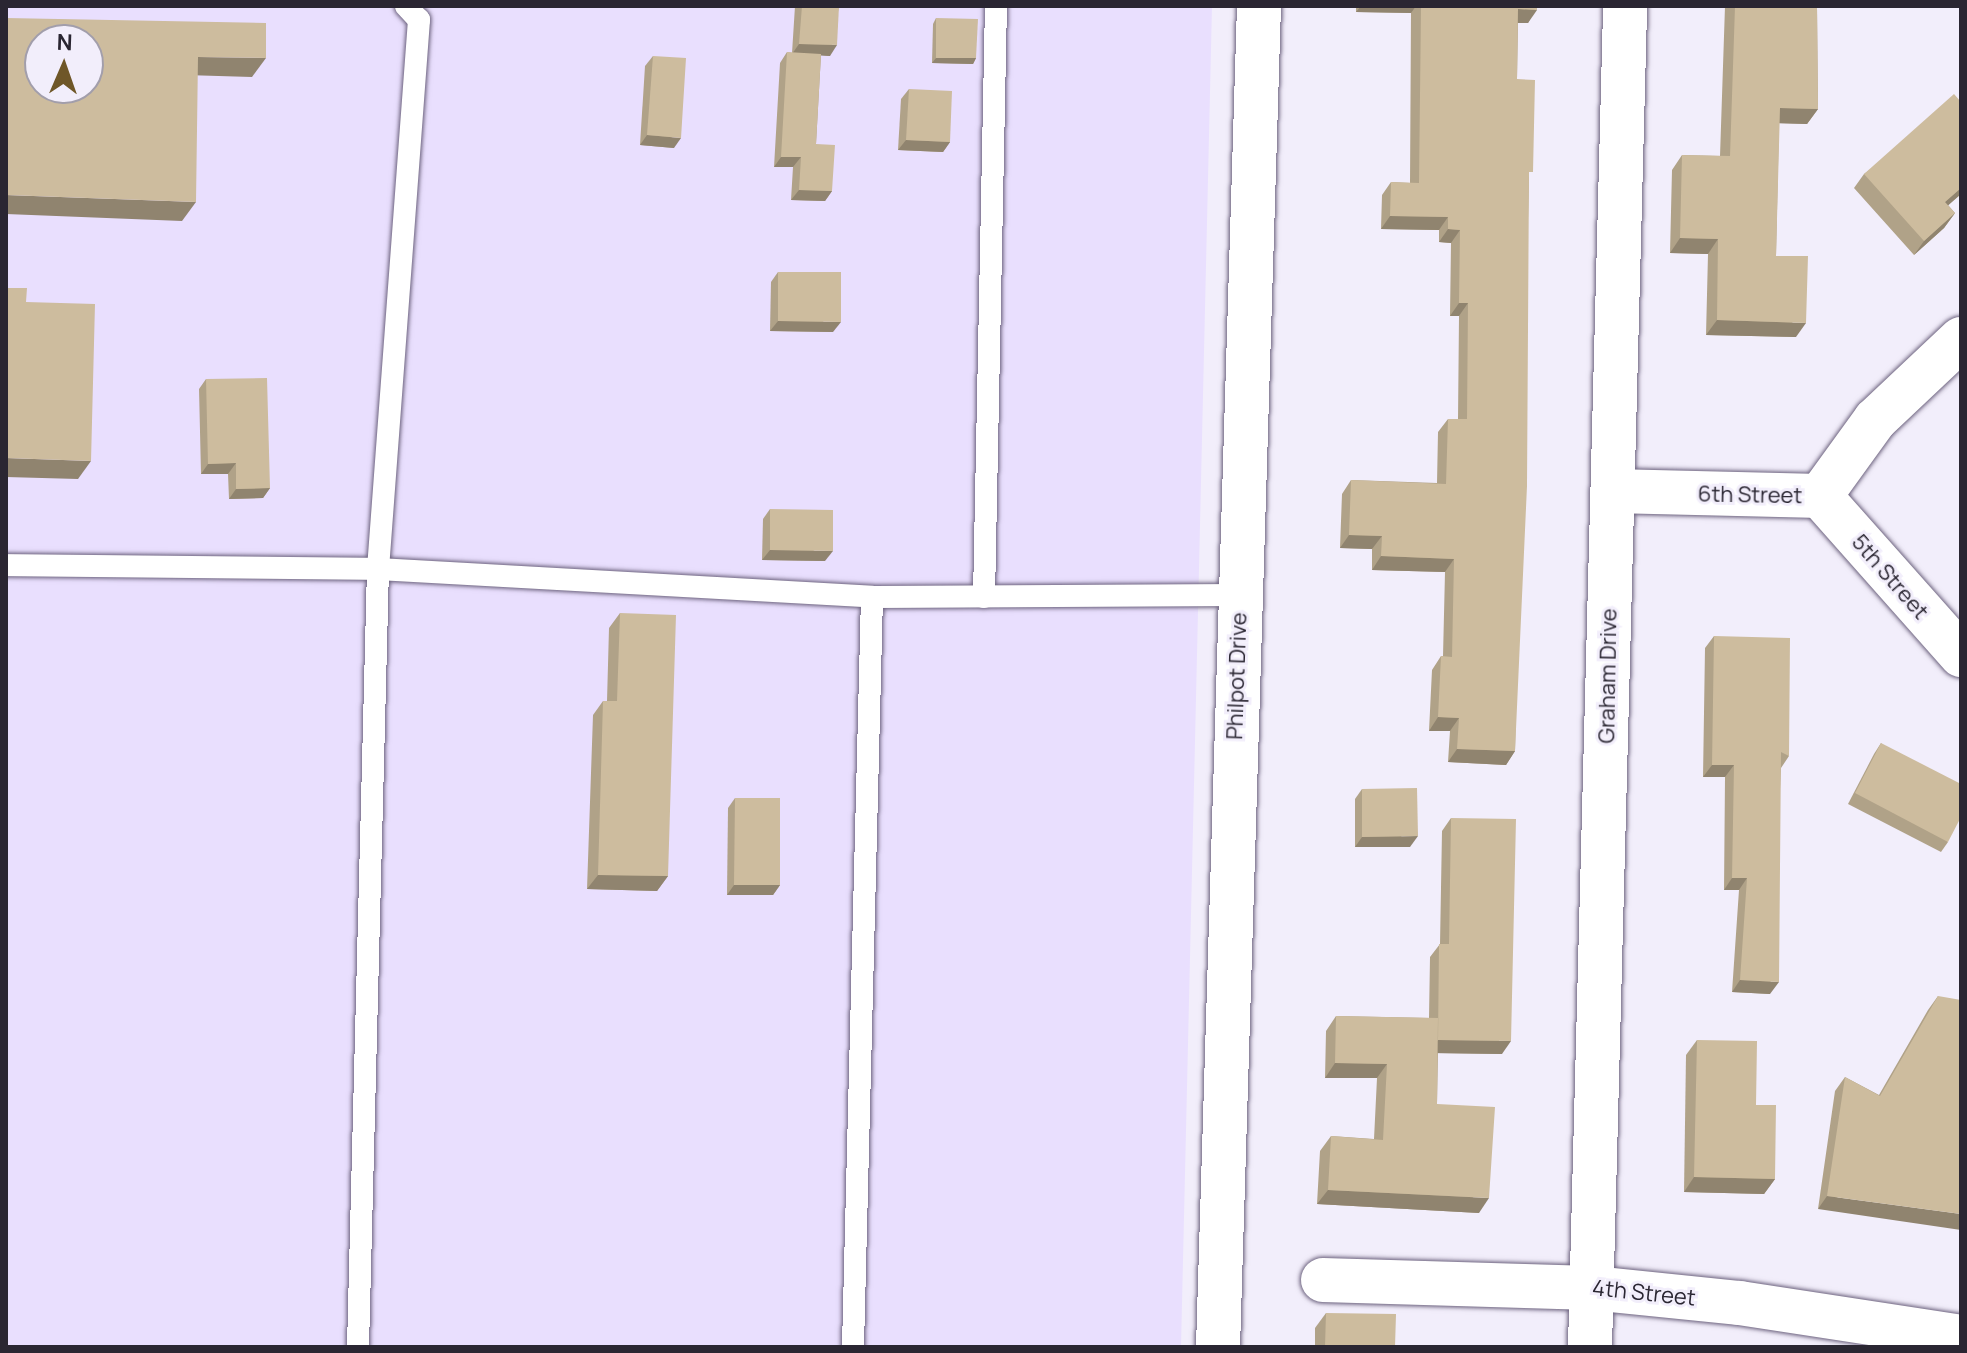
<!DOCTYPE html>
<style>
body{margin:0}
#map{position:relative;width:1967px;height:1353px;overflow:hidden;background:#f2eefb;font-family:Manrope,sans-serif}
div>[style]{position:absolute}
.built>*{inset:0;background:#e9dffe}
.roads{filter:drop-shadow(0 0 2px #6d637f) drop-shadow(0 0 2px #6d637f)}
.lane>*{height:22px;margin:-11px;padding:0 11px;transform-origin:11px;border-radius:11px;background:#fff}
.street>*{height:44px;margin:-22px;padding:0 22px;transform-origin:22px;border-radius:22px;background:#fff}
.wall>*{inset:0;background:#b0a288}
.shaded-wall>*{inset:0;background:#90846f}
.building>*{inset:0;background:#cdbc9e}
span{translate:-50% -50%;white-space:nowrap;text-align:center;line-height:1.15;-webkit-text-stroke:6px #f2eefb;paint-order:stroke}
.street-label{font-size:22px;color:#2a2632}
.frame{position:absolute;inset:0;border:8px solid #2a2632;pointer-events:none}
.north{position:absolute;left:24px;top:24px;width:80px;height:80px;box-sizing:border-box;background:#f2eefb;border:2px solid #a29eab;border-radius:50%;rotate:2deg;font-size:22px;font-weight:700;line-height:32px;text-align:center;color:#2a2632}
.north::after{content:'';display:block;margin:auto;width:28px;height:36px;background:#6f5728;clip-path:polygon(50% 0,100% 100%,50% 72%,0 100%)}
</style>
<div id="map">
<div class="built">
<i style="clip-path:polygon(evenodd,6px 6px,1212px 6px,1181px 1347px,6px 1347px,6px 6px,40px 40px,88px 40px,88px 88px,40px 88px,40px 40px)"></i>
</div>
<div class="roads">
<div class="lane">
<i style="left:6px;top:565px;width:372px;rotate:0.6deg"></i>
<i style="left:378px;top:569px;width:495px;rotate:3.2deg"></i>
<i style="left:872px;top:597px;width:367px;rotate:-0.3deg"></i>
<i style="left:984px;top:597px;width:591px;rotate:-88.84deg"></i>
<i style="left:358px;top:1347px;width:778px;rotate:-88.53deg"></i>
<i style="left:378px;top:569px;width:551px;rotate:-85.73deg"></i>
<i style="left:419px;top:20px;width:19px;rotate:-133deg"></i>
<i style="left:853px;top:1347px;width:750px;rotate:-88.55deg"></i>
</div>
<div class="street">
<i style="left:1613px;top:491px;width:207px;rotate:1.4deg"></i>
<i style="left:1820px;top:496px;width:94px;rotate:-54.1deg"></i>
<i style="left:1875px;top:420px;width:118px;rotate:-43.3deg"></i>
<i style="left:1820px;top:496px;width:213px;rotate:48.4deg"></i>
<i style="left:1323px;top:1280px;width:269px;rotate:1.7deg"></i>
<i style="left:1592px;top:1288px;width:149px;rotate:5.8deg"></i>
<i style="left:1740px;top:1303px;width:224px;rotate:8.7deg"></i>
<i style="left:1218px;top:1347px;width:1342px;rotate:-88.25deg"></i>
<i style="left:1590px;top:1347px;width:1341px;rotate:-88.5deg"></i>
</div>
</div>
<div class="wall">
<i style="clip-path:polygon(795px 6px,839px 6px,830px 56px,821px 55px,816px 144px,832px 191px,825px 201px,791px 200px,793px 167px,774px 167px,780px 63px,787px 52px,792px 53px)"></i>
<i style="clip-path:polygon(1356px 6px,1537px 6px,1528px 23px,1518px 23px,1517px 79px,1529px 178px,1515px 751px,1506px 765px,1448px 762px,1450px 731px,1429px 731px,1432px 670px,1441px 656px,1443px 656px,1445px 572px,1372px 570px,1372px 549px,1340px 548px,1342px 494px,1351px 480px,1437px 483px,1438px 432px,1448px 419px,1458px 419px,1459px 316px,1450px 316px,1451px 243px,1439px 242px,1439px 230px,1381px 229px,1382px 195px,1391px 182px,1410px 183px,1411px 13px,1356px 12px)"></i>
<i style="clip-path:polygon(1725px 6px,1817px 6px,1818px 109px,1807px 124px,1779px 123px,1776px 256px,1796px 337px,1706px 335px,1708px 254px,1670px 253px,1672px 170px,1682px 155px,1720px 156px)"></i>
<i style="clip-path:polygon(936px 18px,976px 58px,973px 64px,932px 63px,933px 24px)"></i>
<i style="clip-path:polygon(653px 56px,674px 148px,640px 145px,645px 66px)"></i>
<i style="clip-path:polygon(909px 89px,950px 142px,943px 152px,898px 150px,901px 99px)"></i>
<i style="clip-path:polygon(1961px 102px,1961px 194px,1948px 205px,1955px 213px,1944px 228px,1914px 255px,1854px 188px,1864px 174px)"></i>
<i style="clip-path:polygon(778px 272px,833px 332px,770px 331px,771px 282px)"></i>
<i style="clip-path:polygon(206px 379px,270px 488px,263px 498px,229px 499px,228px 474px,201px 474px,199px 389px)"></i>
<i style="clip-path:polygon(770px 509px,825px 561px,762px 560px,763px 519px)"></i>
<i style="clip-path:polygon(620px 613px,668px 876px,657px 891px,587px 889px,593px 715px,603px 701px,607px 701px,609px 628px)"></i>
<i style="clip-path:polygon(1714px 636px,1789px 756px,1781px 768px,1770px 994px,1732px 992px,1739px 890px,1724px 890px,1725px 777px,1703px 777px,1705px 648px)"></i>
<i style="clip-path:polygon(1881px 743px,1948px 842px,1941px 852px,1848px 804px,1874px 754px)"></i>
<i style="clip-path:polygon(1362px 789px,1410px 847px,1355px 847px,1355px 799px)"></i>
<i style="clip-path:polygon(735px 798px,780px 885px,773px 895px,727px 895px,728px 808px)"></i>
<i style="clip-path:polygon(1451px 818px,1502px 1054px,1438px 1053px,1437px 1104px,1479px 1213px,1317px 1204px,1320px 1151px,1331px 1136px,1374px 1139px,1377px 1078px,1325px 1078px,1326px 1031px,1336px 1016px,1429px 1018px,1430px 957px,1440px 944px,1442px 831px)"></i>
<i style="clip-path:polygon(1938px 996px,1959px 1125px,1818px 1209px,1835px 1091px,1845px 1077px,1879px 1095px,1928px 1010px)"></i>
<i style="clip-path:polygon(1697px 1040px,1756px 1105px,1775px 1179px,1764px 1194px,1684px 1192px,1686px 1055px)"></i>
<i style="clip-path:polygon(1326px 1313px,1395px 1347px,1315px 1347px,1315px 1328px)"></i>
</div>
<div class="shaded-wall">
<i style="clip-path:polygon(1361px 6px,1416px 6px,1411px 13px,1356px 12px)"></i>
<i style="clip-path:polygon(1518px 9px,1537px 10px,1528px 23px,1509px 23px)"></i>
<i style="clip-path:polygon(799px 44px,837px 45px,830px 56px,792px 54px)"></i>
<i style="clip-path:polygon(198px 57px,266px 58px,252px 77px,185px 75px)"></i>
<i style="clip-path:polygon(936px 58px,976px 58px,973px 64px,932px 63px)"></i>
<i style="clip-path:polygon(1780px 108px,1818px 109px,1807px 124px,1769px 123px)"></i>
<i style="clip-path:polygon(647px 135px,681px 138px,674px 148px,640px 145px)"></i>
<i style="clip-path:polygon(906px 140px,950px 142px,943px 152px,898px 150px)"></i>
<i style="clip-path:polygon(781px 157px,801px 157px,793px 167px,774px 167px)"></i>
<i style="clip-path:polygon(1961px 188px,1961px 194px,1935px 217px,1945px 202px)"></i>
<i style="clip-path:polygon(799px 190px,832px 191px,825px 201px,791px 200px)"></i>
<i style="clip-path:polygon(6px 195px,196px 202px,182px 221px,6px 214px)"></i>
<i style="clip-path:polygon(1955px 213px,1944px 228px,1914px 255px,1924px 241px)"></i>
<i style="clip-path:polygon(1390px 216px,1448px 217px,1439px 230px,1381px 229px)"></i>
<i style="clip-path:polygon(1448px 229px,1460px 230px,1451px 243px,1439px 242px)"></i>
<i style="clip-path:polygon(1680px 238px,1718px 239px,1708px 254px,1670px 253px)"></i>
<i style="clip-path:polygon(1459px 303px,1468px 303px,1459px 316px,1450px 316px)"></i>
<i style="clip-path:polygon(1717px 320px,1806px 323px,1796px 337px,1706px 335px)"></i>
<i style="clip-path:polygon(778px 321px,841px 322px,833px 332px,770px 331px)"></i>
<i style="clip-path:polygon(6px 458px,91px 461px,78px 479px,6px 477px)"></i>
<i style="clip-path:polygon(236px 463px,228px 474px,201px 474px,208px 464px)"></i>
<i style="clip-path:polygon(270px 488px,263px 498px,229px 499px,236px 489px)"></i>
<i style="clip-path:polygon(1349px 535px,1382px 536px,1372px 549px,1340px 548px)"></i>
<i style="clip-path:polygon(770px 550px,833px 551px,825px 561px,762px 560px)"></i>
<i style="clip-path:polygon(1381px 556px,1454px 559px,1445px 572px,1372px 570px)"></i>
<i style="clip-path:polygon(1438px 717px,1459px 718px,1450px 731px,1429px 731px)"></i>
<i style="clip-path:polygon(1457px 749px,1515px 751px,1506px 765px,1448px 762px)"></i>
<i style="clip-path:polygon(1712px 765px,1734px 765px,1725px 777px,1703px 777px)"></i>
<i style="clip-path:polygon(1418px 836px,1410px 847px,1355px 847px,1362px 837px)"></i>
<i style="clip-path:polygon(598px 875px,668px 876px,657px 891px,587px 889px)"></i>
<i style="clip-path:polygon(1732px 878px,1747px 878px,1739px 890px,1724px 890px)"></i>
<i style="clip-path:polygon(734px 885px,780px 885px,773px 895px,727px 895px)"></i>
<i style="clip-path:polygon(1740px 980px,1779px 982px,1770px 994px,1732px 992px)"></i>
<i style="clip-path:polygon(1438px 1040px,1511px 1041px,1502px 1054px,1428px 1053px)"></i>
<i style="clip-path:polygon(1335px 1063px,1387px 1064px,1377px 1078px,1325px 1078px)"></i>
<i style="clip-path:polygon(1694px 1177px,1775px 1179px,1764px 1194px,1684px 1192px)"></i>
<i style="clip-path:polygon(1328px 1190px,1489px 1198px,1479px 1213px,1317px 1204px)"></i>
<i style="clip-path:polygon(1827px 1196px,1961px 1214px,1961px 1230px,1818px 1209px)"></i>
</div>
<div class="building">
<i style="clip-path:polygon(802px 6px,839px 6px,837px 45px,799px 44px)"></i>
<i style="clip-path:polygon(1421px 6px,1537px 6px,1537px 10px,1518px 9px,1517px 79px,1535px 80px,1533px 172px,1529px 172px,1527px 486px,1515px 751px,1457px 749px,1459px 718px,1438px 717px,1441px 656px,1452px 657px,1454px 559px,1381px 556px,1382px 536px,1349px 535px,1351px 480px,1446px 484px,1448px 419px,1467px 419px,1468px 303px,1459px 303px,1460px 230px,1448px 229px,1448px 217px,1390px 216px,1391px 182px,1419px 183px)"></i>
<i style="clip-path:polygon(1735px 6px,1817px 6px,1818px 109px,1780px 108px,1776px 256px,1808px 256px,1806px 323px,1717px 320px,1718px 239px,1680px 238px,1682px 155px,1730px 156px)"></i>
<i style="clip-path:polygon(evenodd,6px 18px,266px 23px,266px 58px,198px 57px,196px 202px,6px 195px,6px 18px,40px 40px,88px 40px,88px 88px,40px 88px,40px 40px)"></i>
<i style="clip-path:polygon(936px 18px,978px 19px,976px 58px,936px 58px)"></i>
<i style="clip-path:polygon(787px 52px,821px 54px,816px 144px,835px 145px,832px 191px,799px 190px,801px 157px,781px 157px)"></i>
<i style="clip-path:polygon(653px 56px,686px 58px,681px 138px,647px 135px)"></i>
<i style="clip-path:polygon(909px 89px,952px 91px,950px 142px,906px 140px)"></i>
<i style="clip-path:polygon(1954px 94px,1961px 102px,1961px 188px,1945px 202px,1955px 213px,1924px 241px,1864px 174px)"></i>
<i style="clip-path:polygon(778px 272px,841px 272px,841px 322px,778px 321px)"></i>
<i style="clip-path:polygon(6px 288px,27px 288px,26px 302px,95px 304px,91px 461px,6px 458px)"></i>
<i style="clip-path:polygon(267px 378px,270px 488px,236px 489px,236px 463px,208px 464px,206px 379px)"></i>
<i style="clip-path:polygon(770px 509px,833px 510px,833px 551px,770px 550px)"></i>
<i style="clip-path:polygon(620px 613px,676px 615px,668px 876px,598px 875px,603px 701px,617px 701px)"></i>
<i style="clip-path:polygon(1714px 636px,1790px 638px,1789px 756px,1781px 752px,1779px 982px,1740px 980px,1747px 878px,1732px 878px,1734px 765px,1712px 765px)"></i>
<i style="clip-path:polygon(1881px 743px,1961px 784px,1961px 817px,1948px 842px,1855px 793px)"></i>
<i style="clip-path:polygon(1417px 788px,1418px 836px,1362px 837px,1362px 789px)"></i>
<i style="clip-path:polygon(735px 798px,780px 798px,780px 885px,734px 885px)"></i>
<i style="clip-path:polygon(1451px 818px,1516px 819px,1511px 1041px,1438px 1040px,1439px 944px,1449px 944px)"></i>
<i style="clip-path:polygon(1938px 996px,1961px 1000px,1961px 1112px,1959px 1125px,1961px 1126px,1961px 1214px,1827px 1196px,1845px 1077px,1880px 1096px)"></i>
<i style="clip-path:polygon(1336px 1016px,1438px 1018px,1437px 1104px,1495px 1107px,1489px 1198px,1328px 1190px,1331px 1136px,1383px 1140px,1387px 1064px,1335px 1063px)"></i>
<i style="clip-path:polygon(1697px 1040px,1757px 1041px,1756px 1105px,1776px 1105px,1775px 1179px,1694px 1177px)"></i>
<i style="clip-path:polygon(1326px 1313px,1396px 1314px,1395px 1347px,1325px 1347px)"></i>
</div>
<div class="street-label">
<span style="left:1750px;top:495px;rotate:1deg">6th Street</span>
<span style="left:1890px;top:577px;rotate:49deg">5th Street</span>
<span style="left:1237px;top:676px;rotate:-88deg">Philpot Drive</span>
<span style="left:1608px;top:676px;rotate:-89deg">Graham Drive</span>
<span style="left:1644px;top:1293px;rotate:6deg">4th Street</span>
</div>
<div class="frame"></div>
<div class="north">N</div>
</div>
